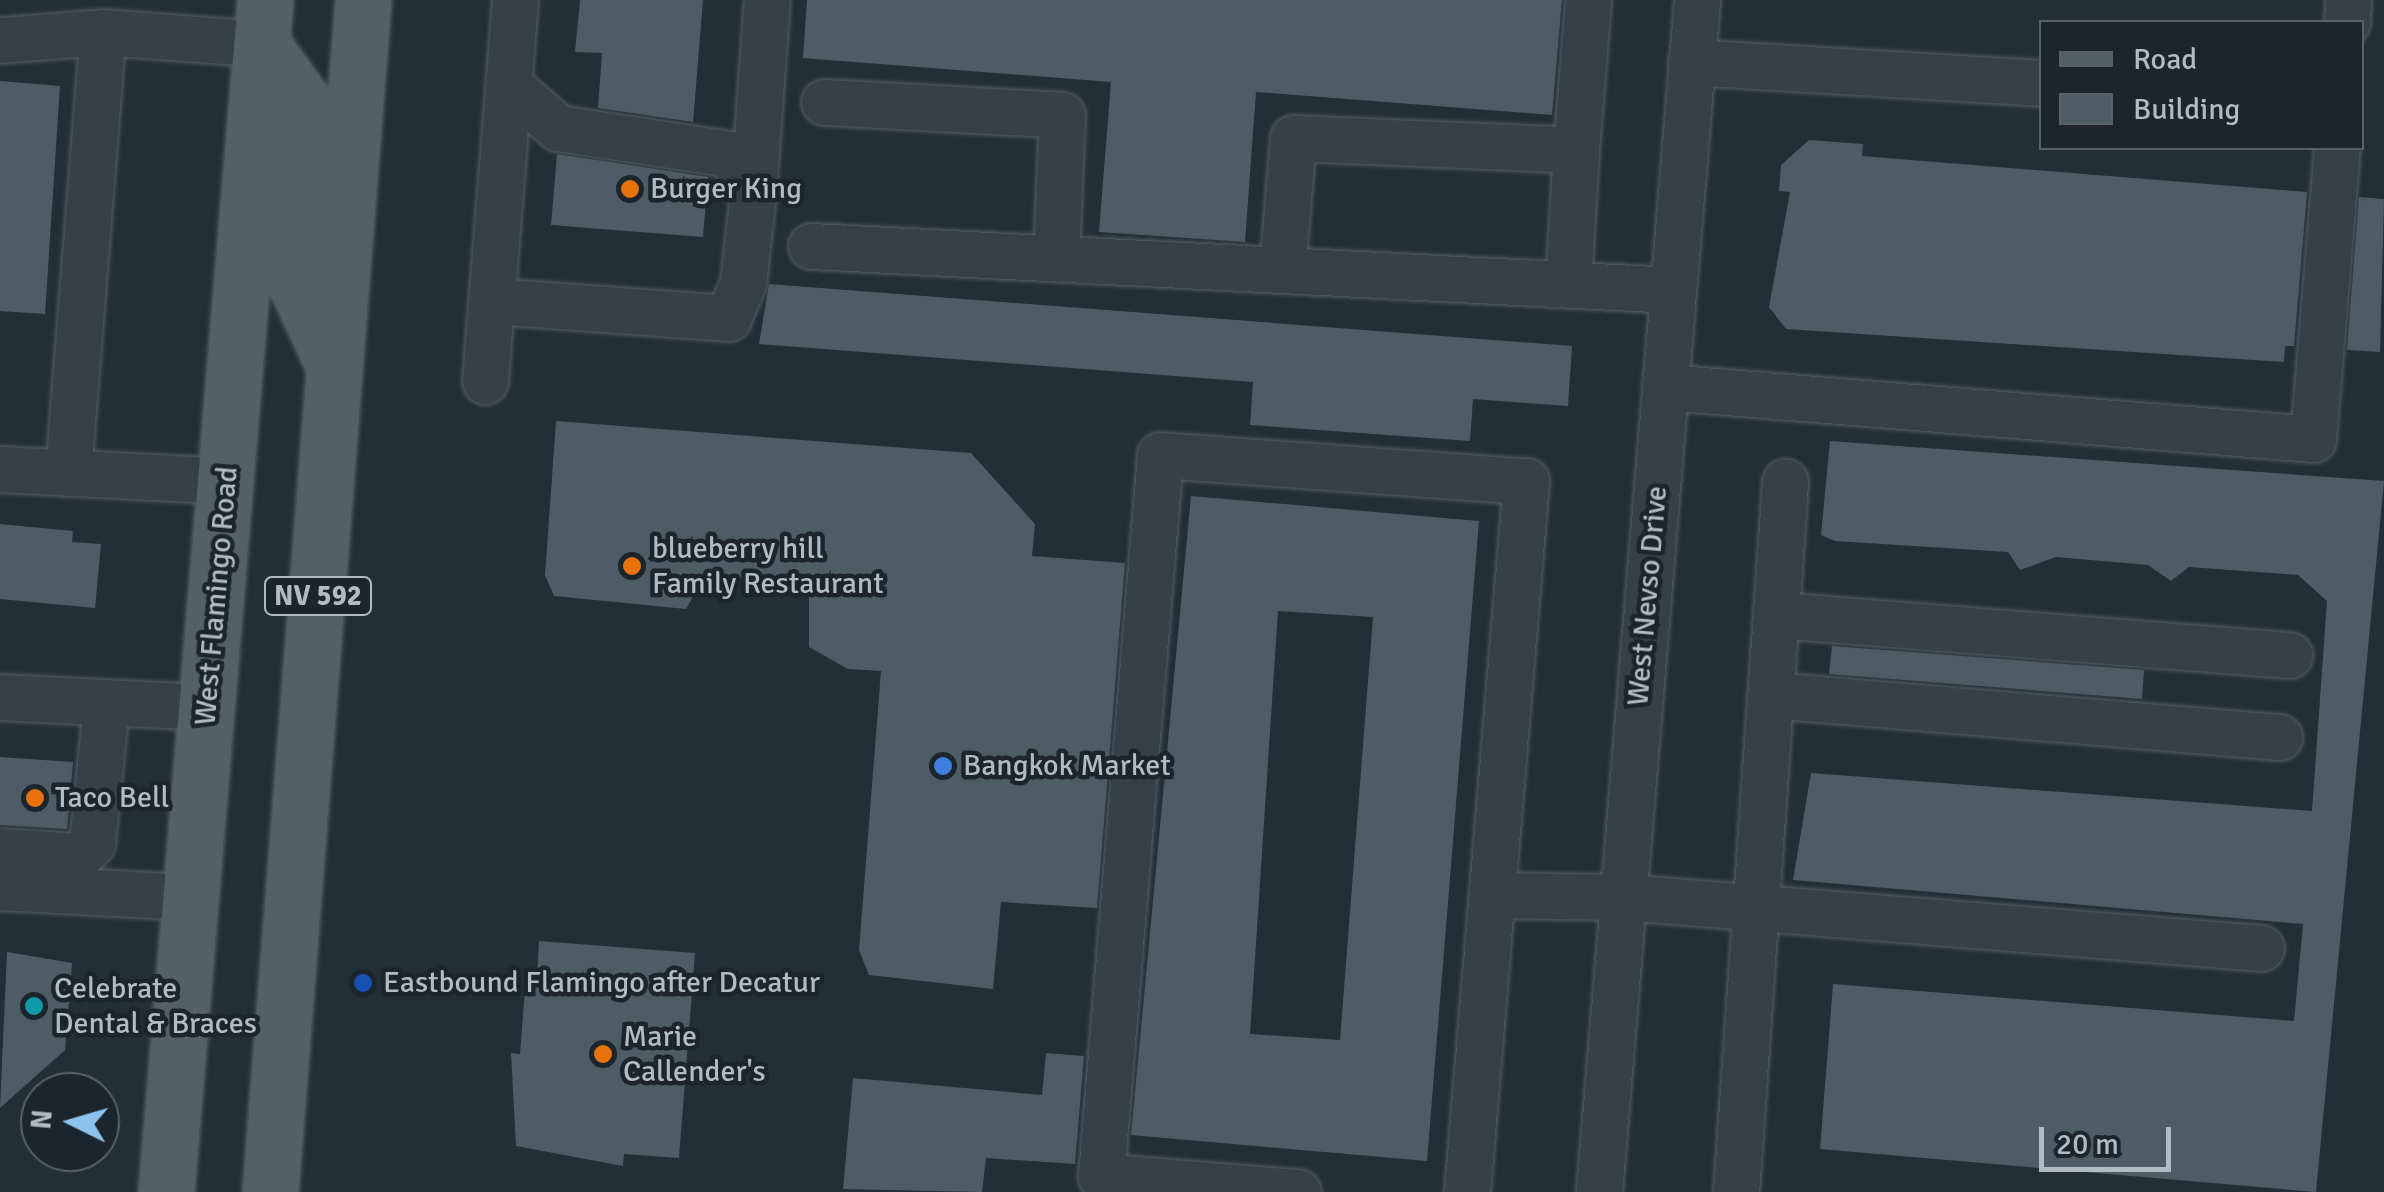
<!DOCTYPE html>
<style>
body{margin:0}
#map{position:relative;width:2384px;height:1192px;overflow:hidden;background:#232f37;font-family:Signika,sans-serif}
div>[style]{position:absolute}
.building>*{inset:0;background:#4e5c65}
.roads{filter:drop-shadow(0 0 2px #545e65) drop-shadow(0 0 2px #545e65)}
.minor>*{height:45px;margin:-22.5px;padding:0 22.5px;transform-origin:22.5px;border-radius:22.5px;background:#364048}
.major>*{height:55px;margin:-27.5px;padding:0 27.5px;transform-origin:27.5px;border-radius:27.5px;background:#546067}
.dots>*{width:28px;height:28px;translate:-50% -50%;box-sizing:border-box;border:5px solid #1c252c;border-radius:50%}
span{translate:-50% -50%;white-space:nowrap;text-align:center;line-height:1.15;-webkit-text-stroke:9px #1c252c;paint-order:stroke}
.shield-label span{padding:2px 8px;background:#1c252c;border:2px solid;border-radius:8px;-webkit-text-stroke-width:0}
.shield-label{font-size:28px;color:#b1bbc4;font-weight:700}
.poi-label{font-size:30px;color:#b1bbc4}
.left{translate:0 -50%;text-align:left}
.street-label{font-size:30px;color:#b1bbc4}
.legend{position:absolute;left:2039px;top:20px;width:325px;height:130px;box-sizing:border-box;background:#1c252c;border:2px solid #586169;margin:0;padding:12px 18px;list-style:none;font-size:30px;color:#b1bbc4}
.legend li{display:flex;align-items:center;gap:20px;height:50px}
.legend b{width:50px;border:2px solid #586169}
.north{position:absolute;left:20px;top:1072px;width:100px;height:100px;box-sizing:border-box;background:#1c252c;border:2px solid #586169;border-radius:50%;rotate:275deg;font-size:28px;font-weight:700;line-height:40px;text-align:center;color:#b1bbc4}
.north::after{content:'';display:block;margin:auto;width:35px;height:45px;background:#8cc3ee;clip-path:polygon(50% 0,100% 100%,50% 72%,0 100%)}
.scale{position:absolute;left:2039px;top:1127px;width:132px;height:45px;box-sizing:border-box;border:5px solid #b1bbc4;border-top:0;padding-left:12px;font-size:30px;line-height:35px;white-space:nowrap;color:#b1bbc4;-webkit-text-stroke:8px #1c252c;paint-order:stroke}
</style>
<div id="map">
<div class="building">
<i style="clip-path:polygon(580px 0,703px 0,693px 122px,598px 108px,602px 53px,575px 52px)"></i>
<i style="clip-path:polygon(807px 0,1562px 0,1552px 115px,1256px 92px,1245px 242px,1099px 232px,1111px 82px,803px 58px)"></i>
<i style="clip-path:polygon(0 81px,60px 86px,45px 314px,0 311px)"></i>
<i style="clip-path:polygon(1809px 140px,1863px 144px,1862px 156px,2307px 192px,2294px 346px,2285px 346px,2284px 362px,1786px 329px,1769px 307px,1790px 192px,1779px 191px,1781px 165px)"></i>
<i style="clip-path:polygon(557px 154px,708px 177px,703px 237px,551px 225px)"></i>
<i style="clip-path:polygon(2359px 197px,2384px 199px,2380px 352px,2347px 350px)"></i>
<i style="clip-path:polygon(769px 284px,1572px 346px,1568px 406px,1473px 399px,1470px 441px,1250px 425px,1253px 382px,759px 344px)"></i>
<i style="clip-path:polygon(556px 421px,971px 453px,1035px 524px,1032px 556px,1125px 563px,1097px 908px,1001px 902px,993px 989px,869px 975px,859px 950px,881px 671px,848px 669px,809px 647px,809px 582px,705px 576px,686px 609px,554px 596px,545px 575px)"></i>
<i style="clip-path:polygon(1830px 441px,2384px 481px,2316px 1192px,1820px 1149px,1833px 984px,2294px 1021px,2303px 924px,1793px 880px,1811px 773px,2312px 811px,2327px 601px,2298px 575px,2189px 567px,2171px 581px,2148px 565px,2056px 557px,2020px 570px,2008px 552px,1835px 541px,1821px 535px)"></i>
<i style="clip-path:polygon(evenodd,1191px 496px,1479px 521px,1427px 1161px,1131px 1135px,1191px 496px,1278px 611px,1373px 617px,1340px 1040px,1250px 1034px,1278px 611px)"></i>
<i style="clip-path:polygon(0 524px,73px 531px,72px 542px,101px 544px,95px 608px,0 599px)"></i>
<i style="clip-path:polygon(1832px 646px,2144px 670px,2142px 699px,1829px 674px)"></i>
<i style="clip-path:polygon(0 757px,73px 762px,67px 829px,0 825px)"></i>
<i style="clip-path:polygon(539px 941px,695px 953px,679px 1158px,624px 1154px,623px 1166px,516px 1146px,511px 1053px,520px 1054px,526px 977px,537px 978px)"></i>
<i style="clip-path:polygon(7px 952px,72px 963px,65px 1050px,0 1108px)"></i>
<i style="clip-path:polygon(1046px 1053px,1084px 1056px,1075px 1164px,986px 1158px,982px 1192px,843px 1189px,853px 1078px,1042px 1095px)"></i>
</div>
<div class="roads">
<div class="minor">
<i style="left:2347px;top:22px;width:22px;rotate:-87deg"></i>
<i style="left:0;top:40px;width:103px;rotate:-4.4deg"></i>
<i style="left:1691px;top:62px;width:352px;rotate:3.4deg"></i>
<i style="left:824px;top:102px;width:238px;rotate:3.1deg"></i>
<i style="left:1062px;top:115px;width:143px;rotate:92.4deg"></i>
<i style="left:1576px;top:150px;width:150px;rotate:-85.4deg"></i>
<i style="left:753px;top:193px;width:194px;rotate:-85.9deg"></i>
<i style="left:811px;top:246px;width:863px;rotate:2.92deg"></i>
<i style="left:1282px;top:270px;width:132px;rotate:-85.2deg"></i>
<i style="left:1293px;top:138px;width:283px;rotate:2.4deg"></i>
<i style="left:1576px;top:150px;width:134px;rotate:93.4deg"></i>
<i style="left:492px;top:301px;width:237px;rotate:4.1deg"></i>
<i style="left:728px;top:318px;width:38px;rotate:-67deg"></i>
<i style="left:743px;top:283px;width:91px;rotate:-83.7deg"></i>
<i style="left:753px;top:193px;width:45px;rotate:-120.5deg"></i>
<i style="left:730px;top:154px;width:174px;rotate:-171.4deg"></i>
<i style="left:558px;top:128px;width:65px;rotate:-138.7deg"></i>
<i style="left:485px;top:381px;width:382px;rotate:-85.5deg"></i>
<i style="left:1665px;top:387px;width:650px;rotate:4.59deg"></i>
<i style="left:2313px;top:439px;width:292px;rotate:-85.3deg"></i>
<i style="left:0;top:469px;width:227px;rotate:3deg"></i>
<i style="left:68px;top:473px;width:442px;rotate:-85.5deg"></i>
<i style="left:103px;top:32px;width:159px;rotate:4.3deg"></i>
<i style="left:1777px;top:615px;width:514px;rotate:4.47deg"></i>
<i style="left:1770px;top:695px;width:511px;rotate:4.72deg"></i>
<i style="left:0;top:697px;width:208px;rotate:2.8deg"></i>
<i style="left:0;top:851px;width:79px;rotate:3.6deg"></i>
<i style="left:79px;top:856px;width:18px;rotate:-45deg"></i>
<i style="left:92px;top:843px;width:140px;rotate:-84.2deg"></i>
<i style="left:0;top:887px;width:191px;rotate:3deg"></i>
<i style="left:1492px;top:895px;width:132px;rotate:0.9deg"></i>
<i style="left:1624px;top:897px;width:639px;rotate:4.58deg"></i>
<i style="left:1298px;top:1192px;width:198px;rotate:-175.4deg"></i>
<i style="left:1101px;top:1176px;width:723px;rotate:-85.32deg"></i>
<i style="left:1160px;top:455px;width:367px;rotate:4.1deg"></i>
<i style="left:1526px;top:481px;width:713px;rotate:94.74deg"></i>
<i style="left:1599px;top:1192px;width:1196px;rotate:-85.3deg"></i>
<i style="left:1736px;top:1192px;width:712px;rotate:-86.05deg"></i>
</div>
<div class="major">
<i style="left:262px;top:44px;width:74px;rotate:54.4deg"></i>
<i style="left:305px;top:104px;width:178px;rotate:93.2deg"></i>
<i style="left:295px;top:282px;width:90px;rotate:65.1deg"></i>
<i style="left:166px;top:1192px;width:1196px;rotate:-85.25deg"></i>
<i style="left:270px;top:1192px;width:1196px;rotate:-85.54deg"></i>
</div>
</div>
<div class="dots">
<i style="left:630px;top:189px;background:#e8710a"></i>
<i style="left:632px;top:566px;background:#e8710a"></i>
<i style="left:943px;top:766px;background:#3f7fe0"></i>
<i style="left:35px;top:798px;background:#e8710a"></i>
<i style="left:363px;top:983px;background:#1a4fb4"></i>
<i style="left:34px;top:1006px;background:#0f9aa8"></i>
<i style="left:603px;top:1054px;background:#e8710a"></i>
</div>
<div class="shield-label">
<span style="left:318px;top:596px">NV 592</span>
</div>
<div class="poi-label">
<span class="left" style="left:650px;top:189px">Burger King</span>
<span class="left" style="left:652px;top:566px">blueberry hill<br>Family Restaurant</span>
<span class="left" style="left:963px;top:766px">Bangkok Market</span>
<span class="left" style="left:55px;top:798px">Taco Bell</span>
<span class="left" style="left:383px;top:983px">Eastbound Flamingo after Decatur</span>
<span class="left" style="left:54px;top:1006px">Celebrate<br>Dental &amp; Braces</span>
<span class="left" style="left:623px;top:1054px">Marie<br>Callender's</span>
</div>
<div class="street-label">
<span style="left:217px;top:596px;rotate:-85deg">West Flamingo Road</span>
<span style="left:1648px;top:596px;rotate:-85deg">West Nevso Drive</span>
</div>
<ul class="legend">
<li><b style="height:12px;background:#546067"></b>Road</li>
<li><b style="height:28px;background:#4e5c65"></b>Building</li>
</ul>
<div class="north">N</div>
<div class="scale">20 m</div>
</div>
